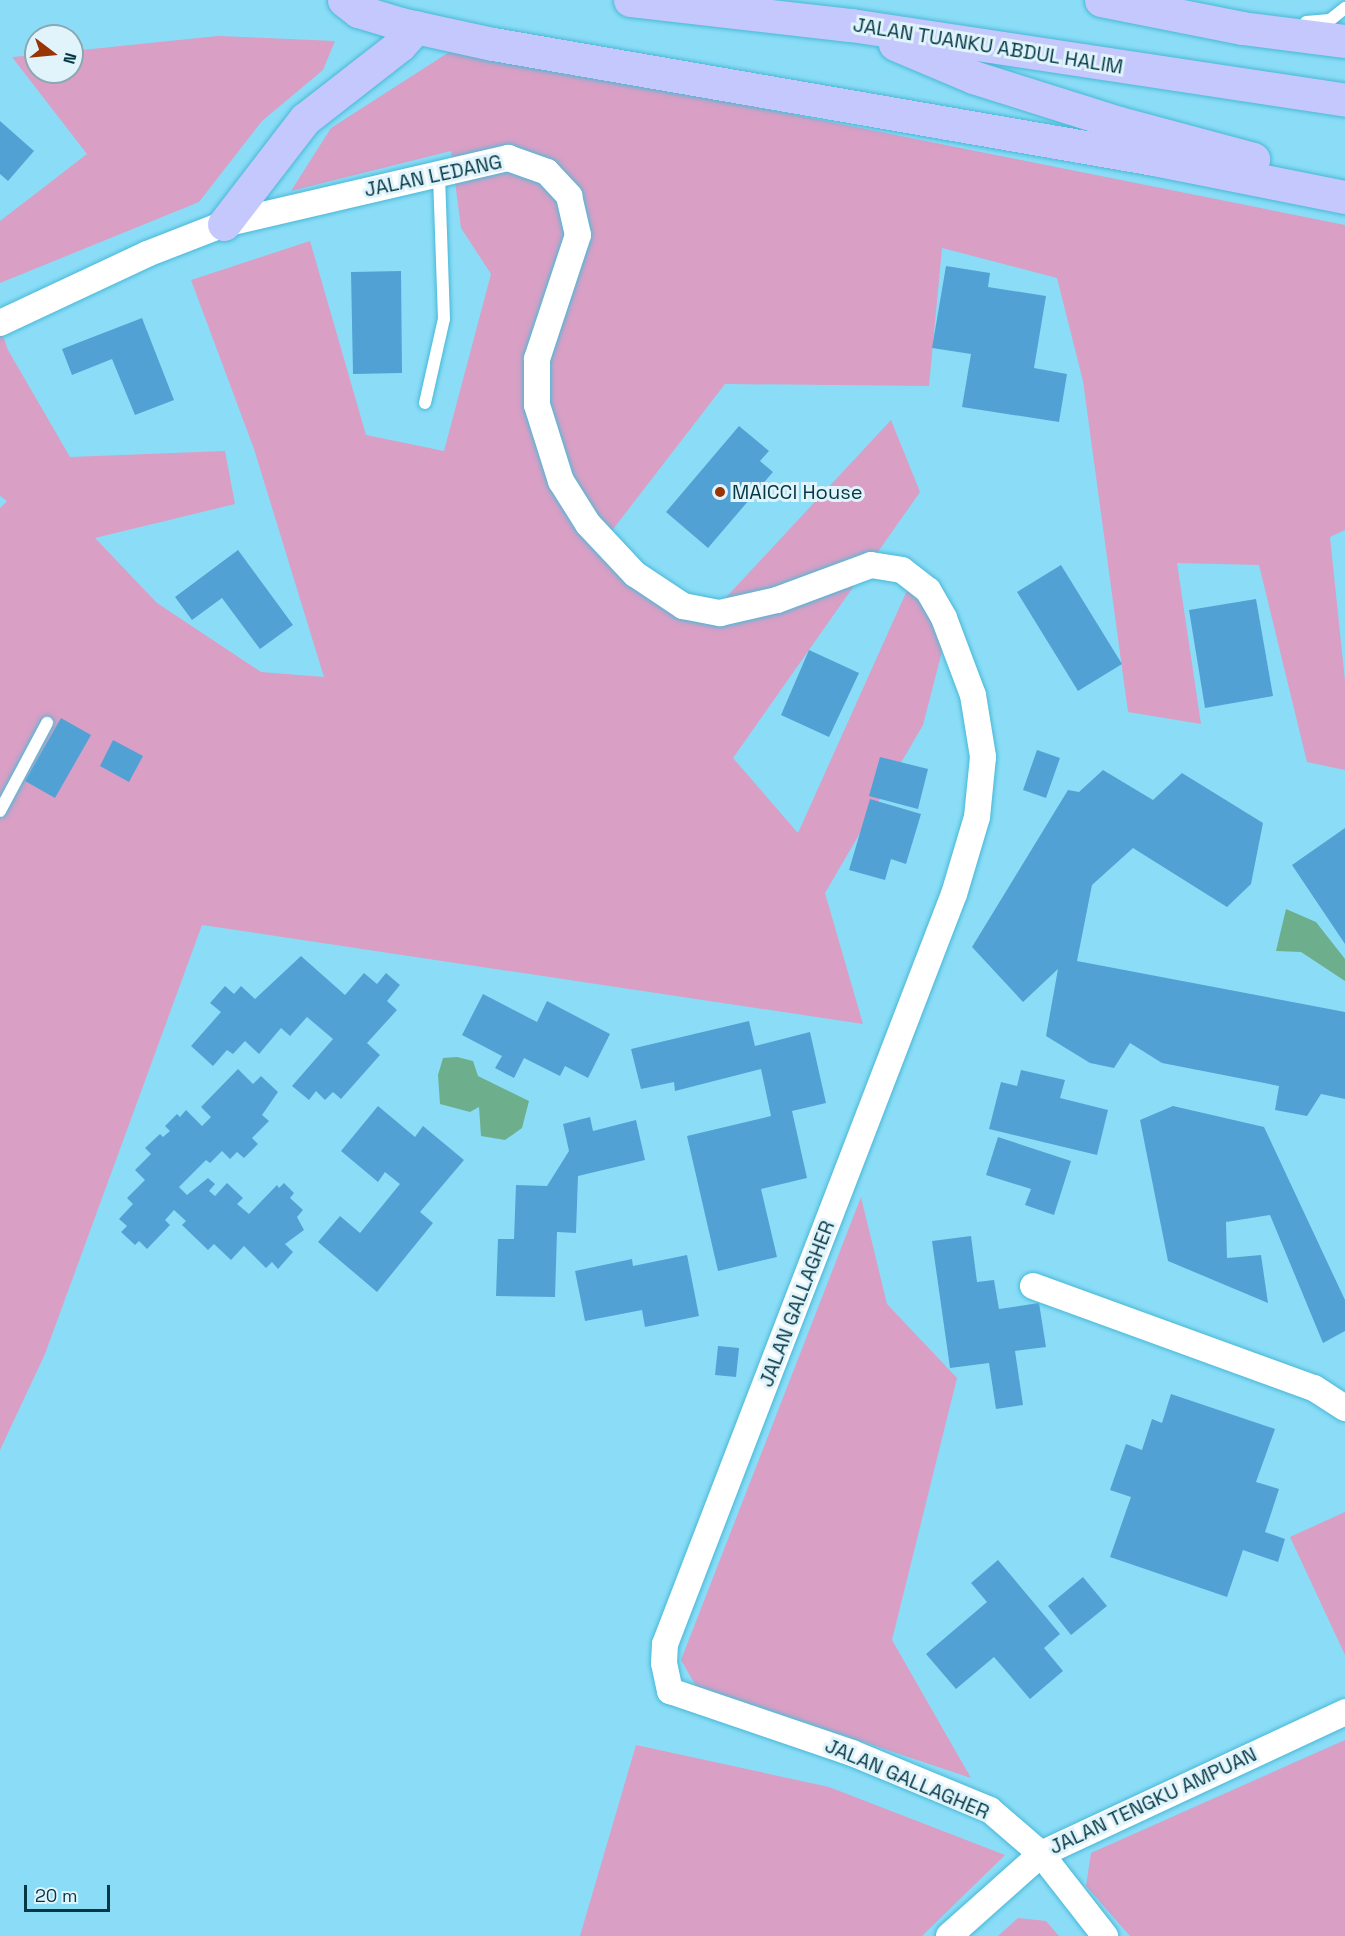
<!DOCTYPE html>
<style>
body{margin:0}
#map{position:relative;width:1345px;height:1936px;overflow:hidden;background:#8bddf7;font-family:"Space Grotesk",sans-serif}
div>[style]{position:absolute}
.green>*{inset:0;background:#d99fc5}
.water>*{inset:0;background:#6daf8c}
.building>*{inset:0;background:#52a1d5}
.roads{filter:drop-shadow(0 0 2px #48b8d7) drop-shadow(0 0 2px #48b8d7)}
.service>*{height:12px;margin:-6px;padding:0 6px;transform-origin:6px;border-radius:6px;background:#fff}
.minor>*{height:26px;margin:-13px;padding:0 13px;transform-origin:13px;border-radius:13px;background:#fff}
.primary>*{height:33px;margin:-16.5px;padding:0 16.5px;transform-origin:16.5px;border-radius:16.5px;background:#c5c8fd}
.dots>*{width:16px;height:16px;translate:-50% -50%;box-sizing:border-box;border:3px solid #e1f4fb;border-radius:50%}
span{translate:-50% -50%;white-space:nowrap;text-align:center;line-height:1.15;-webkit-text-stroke:6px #e1f4fb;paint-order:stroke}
.street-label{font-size:20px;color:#043845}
.poi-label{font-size:20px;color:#043845}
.left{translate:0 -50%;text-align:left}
.north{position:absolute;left:24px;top:24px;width:60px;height:60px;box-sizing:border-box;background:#e1f4fb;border:2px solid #89a9b2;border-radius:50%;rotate:106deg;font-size:16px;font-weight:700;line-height:24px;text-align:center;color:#043845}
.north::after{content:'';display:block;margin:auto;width:21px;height:27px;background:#993405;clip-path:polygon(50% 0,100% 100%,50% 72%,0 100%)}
.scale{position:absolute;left:24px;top:1885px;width:86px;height:27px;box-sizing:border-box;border:3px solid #043845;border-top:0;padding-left:8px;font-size:18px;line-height:21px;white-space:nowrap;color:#043845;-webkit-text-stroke:4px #e1f4fb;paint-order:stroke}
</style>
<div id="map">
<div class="green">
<i style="clip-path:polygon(218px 36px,335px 41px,323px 70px,262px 121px,199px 202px,0 283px,0 221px,87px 154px,12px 57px,36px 55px,36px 72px,72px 72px,72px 51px)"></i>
<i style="clip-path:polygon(457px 47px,1345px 225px,1345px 530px,1330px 537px,1345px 681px,1345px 770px,1307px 762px,1259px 565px,1177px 563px,1201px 724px,1128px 712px,1083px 381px,1057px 278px,942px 248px,929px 386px,725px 384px,597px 550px,704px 621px,891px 420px,920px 492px,733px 758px,798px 833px,909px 586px,946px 636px,923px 725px,825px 893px,863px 1024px,202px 925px,45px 1354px,0 1450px,0 508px,7px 501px,0 496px,0 327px,8px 350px,70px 457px,225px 451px,235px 504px,95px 538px,157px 603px,261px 672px,324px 677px,254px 449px,191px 280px,310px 241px,366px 435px,444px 451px,491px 274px,461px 228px,451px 151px,291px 191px,331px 128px)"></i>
<i style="clip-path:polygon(861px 1197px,887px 1304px,957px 1378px,892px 1640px,971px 1778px,696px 1686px,681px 1660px)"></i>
<i style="clip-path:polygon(1345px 1512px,1345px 1655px,1290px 1537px)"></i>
<i style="clip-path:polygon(1345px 1740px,1345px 1936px,1130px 1936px,1086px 1886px,1091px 1853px)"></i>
<i style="clip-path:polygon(636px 1745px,829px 1787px,1005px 1855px,922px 1936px,580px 1936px)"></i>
<i style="clip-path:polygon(1018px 1918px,1046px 1921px,1059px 1936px,998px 1936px)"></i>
</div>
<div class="water">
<i style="clip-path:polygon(1286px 909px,1316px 922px,1345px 959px,1345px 981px,1301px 952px,1276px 951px)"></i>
<i style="clip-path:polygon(457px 1057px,473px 1061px,478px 1076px,529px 1101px,522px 1128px,505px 1140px,481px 1136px,479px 1107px,470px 1112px,440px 1104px,438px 1075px,443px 1058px)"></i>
</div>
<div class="building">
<i style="clip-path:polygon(0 121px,34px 151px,8px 181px,0 174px)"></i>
<i style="clip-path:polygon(946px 266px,990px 273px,988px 287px,1046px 296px,1034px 368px,1067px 374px,1059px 422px,962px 407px,971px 354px,932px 348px)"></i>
<i style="clip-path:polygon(401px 271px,402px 373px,353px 374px,351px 272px)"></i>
<i style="clip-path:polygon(142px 318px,174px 400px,135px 415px,112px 359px,72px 375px,62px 349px)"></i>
<i style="clip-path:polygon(739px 426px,769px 451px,760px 461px,773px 472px,708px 548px,666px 512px)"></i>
<i style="clip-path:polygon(238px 550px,293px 625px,260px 649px,222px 598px,192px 620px,175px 597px)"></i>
<i style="clip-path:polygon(1061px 565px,1122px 664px,1078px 691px,1017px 592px)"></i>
<i style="clip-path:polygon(1256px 599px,1273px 696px,1205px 708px,1189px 610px)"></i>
<i style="clip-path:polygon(809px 650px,859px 673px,829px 737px,781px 715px)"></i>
<i style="clip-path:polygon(61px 718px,91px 735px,55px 798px,25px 781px)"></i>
<i style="clip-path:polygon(113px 740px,143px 756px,129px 782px,100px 766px)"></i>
<i style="clip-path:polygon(1037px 750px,1060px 758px,1046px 798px,1023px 790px)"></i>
<i style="clip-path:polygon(880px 757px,928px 769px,918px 809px,869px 796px)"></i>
<i style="clip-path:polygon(1103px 770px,1153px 800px,1182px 773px,1263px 823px,1251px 884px,1227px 907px,1133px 848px,1092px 885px,1077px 961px,1345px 1012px,1345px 1099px,1321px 1094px,1307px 1116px,1275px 1110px,1279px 1086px,1162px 1063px,1130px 1043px,1114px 1068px,1090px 1063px,1046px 1036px,1058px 969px,1023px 1002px,972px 947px,1068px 790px,1079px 792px)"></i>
<i style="clip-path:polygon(870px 799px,921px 814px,906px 864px,891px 859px,885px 880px,849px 870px)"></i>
<i style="clip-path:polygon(1345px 828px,1345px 944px,1292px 865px)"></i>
<i style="clip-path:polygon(301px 956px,345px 995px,364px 973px,377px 984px,386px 973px,400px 985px,387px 1001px,397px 1010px,367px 1043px,380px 1055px,341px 1099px,333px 1092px,325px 1100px,316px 1091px,309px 1100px,292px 1086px,333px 1039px,307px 1017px,290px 1036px,281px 1028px,259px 1054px,245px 1041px,233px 1054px,227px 1050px,213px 1066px,191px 1046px,221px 1012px,210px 1003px,225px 986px,234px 994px,241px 986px,255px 999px)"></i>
<i style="clip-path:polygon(483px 994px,537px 1022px,547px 1001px,610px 1034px,588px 1078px,565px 1066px,560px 1076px,524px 1058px,514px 1078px,495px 1068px,502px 1056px,462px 1035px)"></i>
<i style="clip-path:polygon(749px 1021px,755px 1046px,810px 1032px,826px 1103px,792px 1111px,807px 1178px,761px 1189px,777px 1257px,718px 1271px,687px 1136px,771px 1116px,761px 1069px,675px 1091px,674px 1082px,641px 1089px,631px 1049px)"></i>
<i style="clip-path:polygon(238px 1069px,253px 1084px,261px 1076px,278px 1092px,262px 1115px,269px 1121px,252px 1138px,258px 1144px,244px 1158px,237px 1152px,230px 1159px,222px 1151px,210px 1163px,206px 1160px,179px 1187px,187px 1195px,208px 1178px,215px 1184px,209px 1191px,215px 1196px,227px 1183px,243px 1198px,237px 1204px,249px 1214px,277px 1185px,279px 1188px,284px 1183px,294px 1193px,290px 1198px,303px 1210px,297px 1217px,304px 1230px,285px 1244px,293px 1252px,278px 1269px,272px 1262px,266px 1268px,244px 1246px,231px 1260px,214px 1244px,208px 1250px,182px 1225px,186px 1221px,174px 1210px,165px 1220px,170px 1225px,147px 1249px,139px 1241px,135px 1245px,121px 1232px,127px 1226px,119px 1219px,133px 1204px,127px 1198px,145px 1180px,135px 1170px,151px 1154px,145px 1148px,160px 1134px,163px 1137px,170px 1131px,165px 1126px,177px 1114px,180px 1117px,186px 1110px,202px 1126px,211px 1117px,201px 1107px)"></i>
<i style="clip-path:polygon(1021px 1070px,1065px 1080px,1060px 1098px,1108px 1110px,1097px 1155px,989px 1129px,1001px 1082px,1017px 1086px)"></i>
<i style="clip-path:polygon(378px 1106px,415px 1137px,423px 1126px,464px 1160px,420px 1212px,433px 1223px,377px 1292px,318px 1242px,340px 1216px,360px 1233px,400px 1184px,385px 1172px,378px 1182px,341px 1151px)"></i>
<i style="clip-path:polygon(1173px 1106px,1264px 1127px,1345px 1300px,1345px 1331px,1323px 1343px,1270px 1215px,1226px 1222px,1227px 1258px,1261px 1255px,1268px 1303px,1168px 1261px,1140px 1120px)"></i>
<i style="clip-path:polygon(590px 1117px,593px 1131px,636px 1120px,645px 1160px,578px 1176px,576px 1233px,557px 1232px,555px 1297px,496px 1296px,498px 1239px,514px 1239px,516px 1185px,547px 1186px,569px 1151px,563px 1124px)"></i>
<i style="clip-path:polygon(998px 1137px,1071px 1161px,1054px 1215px,1025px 1205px,1031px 1189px,986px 1175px)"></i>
<i style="clip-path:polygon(971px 1236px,977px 1282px,994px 1280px,999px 1309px,1039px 1303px,1046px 1347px,1015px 1351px,1023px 1405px,996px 1409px,989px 1363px,950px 1368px,932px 1241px)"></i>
<i style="clip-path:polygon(687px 1255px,699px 1316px,645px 1327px,642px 1310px,585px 1321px,575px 1271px,632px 1259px,633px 1266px)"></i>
<i style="clip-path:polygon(718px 1346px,739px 1348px,736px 1377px,715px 1375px)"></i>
<i style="clip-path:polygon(1171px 1394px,1275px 1429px,1256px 1482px,1279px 1489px,1265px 1532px,1285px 1539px,1278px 1562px,1243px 1550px,1227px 1597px,1110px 1557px,1131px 1497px,1110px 1490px,1126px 1444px,1142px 1450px,1152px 1419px,1162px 1423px)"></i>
<i style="clip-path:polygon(998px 1560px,1060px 1634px,1044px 1648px,1063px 1671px,1030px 1699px,994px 1657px,956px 1689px,926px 1654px,987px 1602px,971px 1583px)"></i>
<i style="clip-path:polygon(1083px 1577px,1107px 1606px,1071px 1635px,1048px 1606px)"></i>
</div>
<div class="roads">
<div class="service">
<i style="left:1306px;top:22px;width:24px;rotate:-5deg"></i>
<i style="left:1330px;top:20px;width:19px;rotate:-39deg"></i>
<i style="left:425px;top:403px;width:86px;rotate:-77.3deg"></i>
<i style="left:444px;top:319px;width:146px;rotate:-92deg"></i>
<i style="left:0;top:811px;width:100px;rotate:-61.9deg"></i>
</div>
<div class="minor">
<i style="left:0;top:323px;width:162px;rotate:-25.1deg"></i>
<i style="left:147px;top:254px;width:83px;rotate:-21.3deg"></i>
<i style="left:224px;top:224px;width:292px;rotate:-13.1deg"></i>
<i style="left:508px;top:158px;width:41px;rotate:19.7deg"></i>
<i style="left:547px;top:172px;width:33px;rotate:47deg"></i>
<i style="left:569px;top:196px;width:40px;rotate:77deg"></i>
<i style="left:578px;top:235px;width:131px;rotate:108.3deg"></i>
<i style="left:537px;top:359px;width:46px;rotate:90deg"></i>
<i style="left:537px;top:405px;width:80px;rotate:72.5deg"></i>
<i style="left:561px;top:481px;width:51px;rotate:57.9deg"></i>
<i style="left:588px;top:524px;width:69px;rotate:46.8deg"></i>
<i style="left:635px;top:574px;width:58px;rotate:33.7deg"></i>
<i style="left:683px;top:606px;width:38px;rotate:11deg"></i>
<i style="left:720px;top:613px;width:58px;rotate:-12.8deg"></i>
<i style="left:777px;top:600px;width:100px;rotate:-20.4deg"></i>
<i style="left:871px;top:565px;width:31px;rotate:9deg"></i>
<i style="left:902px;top:570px;width:33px;rotate:38deg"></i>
<i style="left:928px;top:590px;width:32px;rotate:60deg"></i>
<i style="left:944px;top:618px;width:82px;rotate:69.4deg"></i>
<i style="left:973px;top:695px;width:63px;rotate:80.8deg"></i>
<i style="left:983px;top:757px;width:60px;rotate:95.7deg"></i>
<i style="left:977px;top:817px;width:80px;rotate:106.6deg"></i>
<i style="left:954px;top:894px;width:804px;rotate:111.07deg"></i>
<i style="left:665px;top:1644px;width:19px;rotate:93deg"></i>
<i style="left:664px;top:1663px;width:29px;rotate:78deg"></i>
<i style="left:670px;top:1691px;width:192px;rotate:18.8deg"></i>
<i style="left:852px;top:1753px;width:149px;rotate:22.4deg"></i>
<i style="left:990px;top:1810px;width:67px;rotate:40.8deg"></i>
<i style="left:1041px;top:1854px;width:104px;rotate:52deg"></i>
<i style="left:1033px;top:1286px;width:299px;rotate:20deg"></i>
<i style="left:1314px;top:1388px;width:37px;rotate:33deg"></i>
<i style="left:949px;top:1936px;width:123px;rotate:-41.7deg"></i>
<i style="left:1041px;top:1854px;width:336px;rotate:-25deg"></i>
</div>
<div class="primary">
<i style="left:344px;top:0;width:18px;rotate:38deg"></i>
<i style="left:358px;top:11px;width:45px;rotate:16.8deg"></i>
<i style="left:401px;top:24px;width:94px;rotate:12.3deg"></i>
<i style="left:493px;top:44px;width:671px;rotate:9.87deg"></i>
<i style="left:1154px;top:159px;width:195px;rotate:11.3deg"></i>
<i style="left:630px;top:0;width:222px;rotate:6.5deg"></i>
<i style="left:851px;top:25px;width:500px;rotate:8.6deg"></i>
<i style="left:1101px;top:0;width:144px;rotate:11.2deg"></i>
<i style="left:1242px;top:28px;width:104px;rotate:7.2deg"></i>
<i style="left:895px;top:44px;width:85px;rotate:22.9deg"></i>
<i style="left:973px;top:77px;width:153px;rotate:17.5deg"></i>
<i style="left:1119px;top:123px;width:139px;rotate:15deg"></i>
<i style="left:224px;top:224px;width:133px;rotate:-52.4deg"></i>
<i style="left:305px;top:119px;width:120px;rotate:-37.9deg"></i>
<i style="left:400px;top:45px;width:24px;rotate:-48deg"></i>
</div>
</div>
<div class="dots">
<i style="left:720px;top:492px;background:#993405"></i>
</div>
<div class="street-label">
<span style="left:988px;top:46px;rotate:9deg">JALAN TUANKU ABDUL HALIM</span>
<span style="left:433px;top:176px;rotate:-12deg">JALAN LEDANG</span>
<span style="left:797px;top:1304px;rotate:-69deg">JALAN GALLAGHER</span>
<span style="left:907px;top:1779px;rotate:23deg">JALAN GALLAGHER</span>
<span style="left:1153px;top:1801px;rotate:-25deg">JALAN TENGKU AMPUAN</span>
</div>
<div class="poi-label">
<span class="left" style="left:732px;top:492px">MAICCI House</span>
</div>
<div class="north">N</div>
<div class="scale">20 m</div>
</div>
